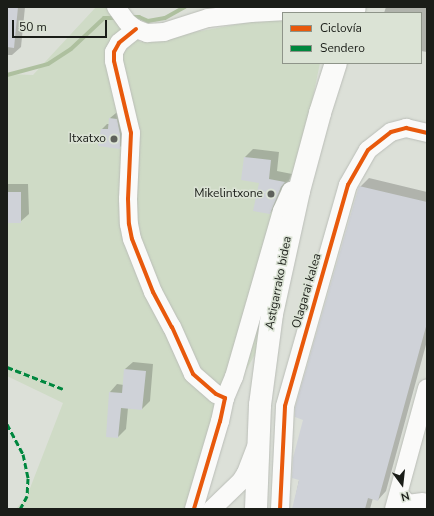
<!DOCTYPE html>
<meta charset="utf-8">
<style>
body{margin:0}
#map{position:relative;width:434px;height:516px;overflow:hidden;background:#dce0d8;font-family:"Nunito Sans",sans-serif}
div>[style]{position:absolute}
.green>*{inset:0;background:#cfdbc6}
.shadow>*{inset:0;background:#0003}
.stream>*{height:4px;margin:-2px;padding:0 2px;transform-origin:2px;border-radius:2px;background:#aec09f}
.building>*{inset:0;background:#cfd2d8}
.roads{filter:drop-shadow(0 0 1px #babdb7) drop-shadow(0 0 1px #babdb7)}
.minor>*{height:18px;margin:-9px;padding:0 9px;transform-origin:9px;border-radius:9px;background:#fafaf9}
.major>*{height:22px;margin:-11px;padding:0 11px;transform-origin:11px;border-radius:11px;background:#fafaf9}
.quiet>*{height:3px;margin-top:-1.5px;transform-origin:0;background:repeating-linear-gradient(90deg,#00873e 0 6px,transparent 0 9px)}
.cycleway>*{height:4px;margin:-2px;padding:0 2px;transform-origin:2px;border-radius:2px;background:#e8590c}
.dots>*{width:11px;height:11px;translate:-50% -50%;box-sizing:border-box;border:2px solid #dbe3d5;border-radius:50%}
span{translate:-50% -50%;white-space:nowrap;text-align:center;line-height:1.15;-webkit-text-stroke:3px #dbe3d5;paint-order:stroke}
.poi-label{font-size:12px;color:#1a1d18}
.right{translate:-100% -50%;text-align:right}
.street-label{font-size:12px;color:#1a1d18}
.frame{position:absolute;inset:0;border:8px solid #1a1d18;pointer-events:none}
.legend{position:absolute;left:282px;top:12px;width:140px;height:52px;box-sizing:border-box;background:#dbe3d5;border:1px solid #8e9489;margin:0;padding:5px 7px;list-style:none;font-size:12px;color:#1a1d18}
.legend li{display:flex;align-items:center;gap:8px;height:20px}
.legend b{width:20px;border:1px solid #8e9489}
.north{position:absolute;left:382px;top:464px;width:40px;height:40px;-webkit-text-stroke:3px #dbe3d5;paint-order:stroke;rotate:165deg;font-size:11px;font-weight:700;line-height:16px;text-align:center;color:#1a1d18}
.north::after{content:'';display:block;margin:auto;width:14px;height:18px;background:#1a1d18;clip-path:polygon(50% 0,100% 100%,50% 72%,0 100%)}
.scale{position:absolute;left:12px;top:20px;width:95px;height:18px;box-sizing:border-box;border:2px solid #1a1d18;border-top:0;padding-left:5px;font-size:12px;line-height:14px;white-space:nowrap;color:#1a1d18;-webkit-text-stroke:3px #dbe3d5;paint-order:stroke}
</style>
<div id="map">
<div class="green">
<i style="clip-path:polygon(96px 7px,115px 7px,140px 42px,283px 16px,283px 63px,320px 63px,261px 344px,225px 407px,192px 509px,16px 509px,27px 496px,63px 403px,7px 376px,7px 74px,33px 75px)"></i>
</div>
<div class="shadow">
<i style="clip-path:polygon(7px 7px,25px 7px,21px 47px,12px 55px,7px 55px)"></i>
<i style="clip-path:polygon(386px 7px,427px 7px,427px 52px,421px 51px,421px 13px,384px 13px)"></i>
<i style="clip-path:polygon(116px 113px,122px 114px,125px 142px,119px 148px,99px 145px,102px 129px,107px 124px,110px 124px,110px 118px)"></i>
<i style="clip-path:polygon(253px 149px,279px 152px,277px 171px,292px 174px,278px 205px,270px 213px,260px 182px,245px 157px)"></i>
<i style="clip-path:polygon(369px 178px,427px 192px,427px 341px,386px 491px,378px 500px,373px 498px,370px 509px,293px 509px,360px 187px)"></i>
<i style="clip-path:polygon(7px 184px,28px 184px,29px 214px,20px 222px,7px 222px)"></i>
<i style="clip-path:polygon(133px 362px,153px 364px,150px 401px,142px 409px,128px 408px,126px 429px,118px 437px,107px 436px,110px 392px,117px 384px,124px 385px,125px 369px)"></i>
</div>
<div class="stream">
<i style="left:129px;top:17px;width:10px"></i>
<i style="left:139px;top:17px;width:10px;rotate:24deg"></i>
<i style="left:148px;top:21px;width:17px;rotate:-10deg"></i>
<i style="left:165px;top:18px;width:23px;rotate:-29deg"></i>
<i style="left:7px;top:75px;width:42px;rotate:-15deg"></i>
<i style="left:48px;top:64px;width:27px;rotate:-33deg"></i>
<i style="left:71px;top:49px;width:45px;rotate:-43.2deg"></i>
<i style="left:104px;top:18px;width:13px"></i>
</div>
<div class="building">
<i style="clip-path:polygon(7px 7px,18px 7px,14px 48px,7px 47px)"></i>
<i style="clip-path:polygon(109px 118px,117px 119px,120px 134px,120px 149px,98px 146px,101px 129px,108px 129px)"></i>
<i style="clip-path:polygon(244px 157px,271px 160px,269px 179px,285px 182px,281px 187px,270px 214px,253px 211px,259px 183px,241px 180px)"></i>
<i style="clip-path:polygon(359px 186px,427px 202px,427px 323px,378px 501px,368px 498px,365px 509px,292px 509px,299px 480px,292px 478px,293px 458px,303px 420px,295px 417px,295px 408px)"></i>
<i style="clip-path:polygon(7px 192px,21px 192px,21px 223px,7px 223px)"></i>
<i style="clip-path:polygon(124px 369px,146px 371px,142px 410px,121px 408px,118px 438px,106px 437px,109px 392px,122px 393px)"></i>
</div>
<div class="roads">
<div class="minor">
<i style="left:116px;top:7px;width:19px;rotate:54deg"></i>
<i style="left:127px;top:22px;width:11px;rotate:38deg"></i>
<i style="left:136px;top:29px;width:12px;rotate:20deg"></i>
<i style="left:147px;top:33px;width:17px;rotate:-3deg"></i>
<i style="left:164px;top:32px;width:46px;rotate:-17.7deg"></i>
<i style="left:208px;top:18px;width:43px;rotate:-6.6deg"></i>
<i style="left:251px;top:13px;width:71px;rotate:-3.2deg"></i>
<i style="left:322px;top:9px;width:20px;rotate:11deg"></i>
<i style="left:136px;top:29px;width:22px;rotate:141deg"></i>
<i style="left:119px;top:43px;width:10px;rotate:119deg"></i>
<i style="left:114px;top:52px;width:9px;rotate:90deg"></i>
<i style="left:114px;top:61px;width:74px;rotate:76.7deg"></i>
<i style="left:131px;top:133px;width:66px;rotate:92.6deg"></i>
<i style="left:128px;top:199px;width:25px;rotate:88deg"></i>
<i style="left:129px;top:224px;width:15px;rotate:79deg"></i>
<i style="left:132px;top:239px;width:57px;rotate:68.4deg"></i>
<i style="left:153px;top:292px;width:40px;rotate:62deg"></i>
<i style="left:172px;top:327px;width:51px;rotate:65.9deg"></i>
<i style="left:193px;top:374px;width:30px;rotate:41deg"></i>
<i style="left:216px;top:394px;width:10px;rotate:24deg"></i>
<i style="left:225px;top:398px;width:24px;rotate:102deg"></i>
<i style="left:220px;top:421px;width:92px;rotate:106.5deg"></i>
<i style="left:225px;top:398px;width:23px;rotate:-67deg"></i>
<i style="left:234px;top:377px;width:173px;rotate:-73.9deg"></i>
<i style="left:282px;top:211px;width:22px;rotate:-66deg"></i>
<i style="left:291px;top:191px;width:8px"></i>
<i style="left:399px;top:494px;width:13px;rotate:48deg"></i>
<i style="left:408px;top:504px;width:15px;rotate:-8deg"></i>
<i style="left:212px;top:509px;width:40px;rotate:-44deg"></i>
<i style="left:241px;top:481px;width:9px;rotate:-58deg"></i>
<i style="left:246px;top:473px;width:26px;rotate:-69deg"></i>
<i style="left:280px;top:509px;width:103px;rotate:-87.2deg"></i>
<i style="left:285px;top:406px;width:230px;rotate:-74.1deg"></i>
<i style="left:348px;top:185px;width:40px;rotate:-60.3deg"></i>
<i style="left:368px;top:150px;width:29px;rotate:-38deg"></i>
<i style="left:391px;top:132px;width:16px;rotate:-15deg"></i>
<i style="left:406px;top:128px;width:22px;rotate:13deg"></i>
<i style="left:394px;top:509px;width:125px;rotate:-74.7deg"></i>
</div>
<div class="major">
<i style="left:353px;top:13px;width:6px;rotate:-72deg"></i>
<i style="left:256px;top:509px;width:104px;rotate:-87.8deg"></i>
<i style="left:260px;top:405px;width:92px;rotate:-82.5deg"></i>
<i style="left:272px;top:314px;width:126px;rotate:-77.6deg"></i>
<i style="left:299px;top:191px;width:81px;rotate:-74.9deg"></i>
<i style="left:320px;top:113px;width:52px;rotate:-72.3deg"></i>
</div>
</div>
<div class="quiet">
<i style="left:7px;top:367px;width:60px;rotate:21.4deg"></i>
<i style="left:7px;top:424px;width:34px;rotate:62deg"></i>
<i style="left:23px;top:454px;width:25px;rotate:78deg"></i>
<i style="left:28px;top:478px;width:18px;rotate:93deg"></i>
<i style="left:27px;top:496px;width:15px;rotate:118deg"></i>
</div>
<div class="cycleway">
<i style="left:136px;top:29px;width:22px;rotate:141deg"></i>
<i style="left:119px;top:43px;width:10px;rotate:119deg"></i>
<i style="left:114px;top:52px;width:9px;rotate:90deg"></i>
<i style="left:114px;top:61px;width:74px;rotate:76.7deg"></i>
<i style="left:131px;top:133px;width:66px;rotate:92.6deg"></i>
<i style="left:128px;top:199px;width:25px;rotate:88deg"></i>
<i style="left:129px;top:224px;width:15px;rotate:79deg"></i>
<i style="left:132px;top:239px;width:57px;rotate:68.4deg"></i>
<i style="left:153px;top:292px;width:40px;rotate:62deg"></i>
<i style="left:172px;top:327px;width:51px;rotate:65.9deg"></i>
<i style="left:193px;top:374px;width:30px;rotate:41deg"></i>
<i style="left:216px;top:394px;width:10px;rotate:24deg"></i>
<i style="left:225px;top:398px;width:24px;rotate:102deg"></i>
<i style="left:220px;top:421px;width:92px;rotate:106.5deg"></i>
<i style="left:280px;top:509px;width:103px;rotate:-87.2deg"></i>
<i style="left:285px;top:406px;width:230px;rotate:-74.1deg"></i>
<i style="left:348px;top:185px;width:40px;rotate:-60.3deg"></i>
<i style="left:368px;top:150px;width:29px;rotate:-38deg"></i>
<i style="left:391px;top:132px;width:16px;rotate:-15deg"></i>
<i style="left:406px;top:128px;width:22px;rotate:13deg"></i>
</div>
<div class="dots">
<i style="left:114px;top:139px;background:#5e615b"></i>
<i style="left:271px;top:194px;background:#5e615b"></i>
</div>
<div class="poi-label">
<span class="right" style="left:106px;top:139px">Itxatxo</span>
<span class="right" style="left:263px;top:194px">Mikelintxone</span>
</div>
<div class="street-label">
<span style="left:279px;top:283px;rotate:-79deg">Astigarrako bidea</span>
<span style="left:307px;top:291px;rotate:-74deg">Olagarai kalea</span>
</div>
<div class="frame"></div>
<ul class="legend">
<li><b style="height:5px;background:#e8590c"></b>Ciclovía</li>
<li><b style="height:5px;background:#00873e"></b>Sendero</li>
</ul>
<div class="north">N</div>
<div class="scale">50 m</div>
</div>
